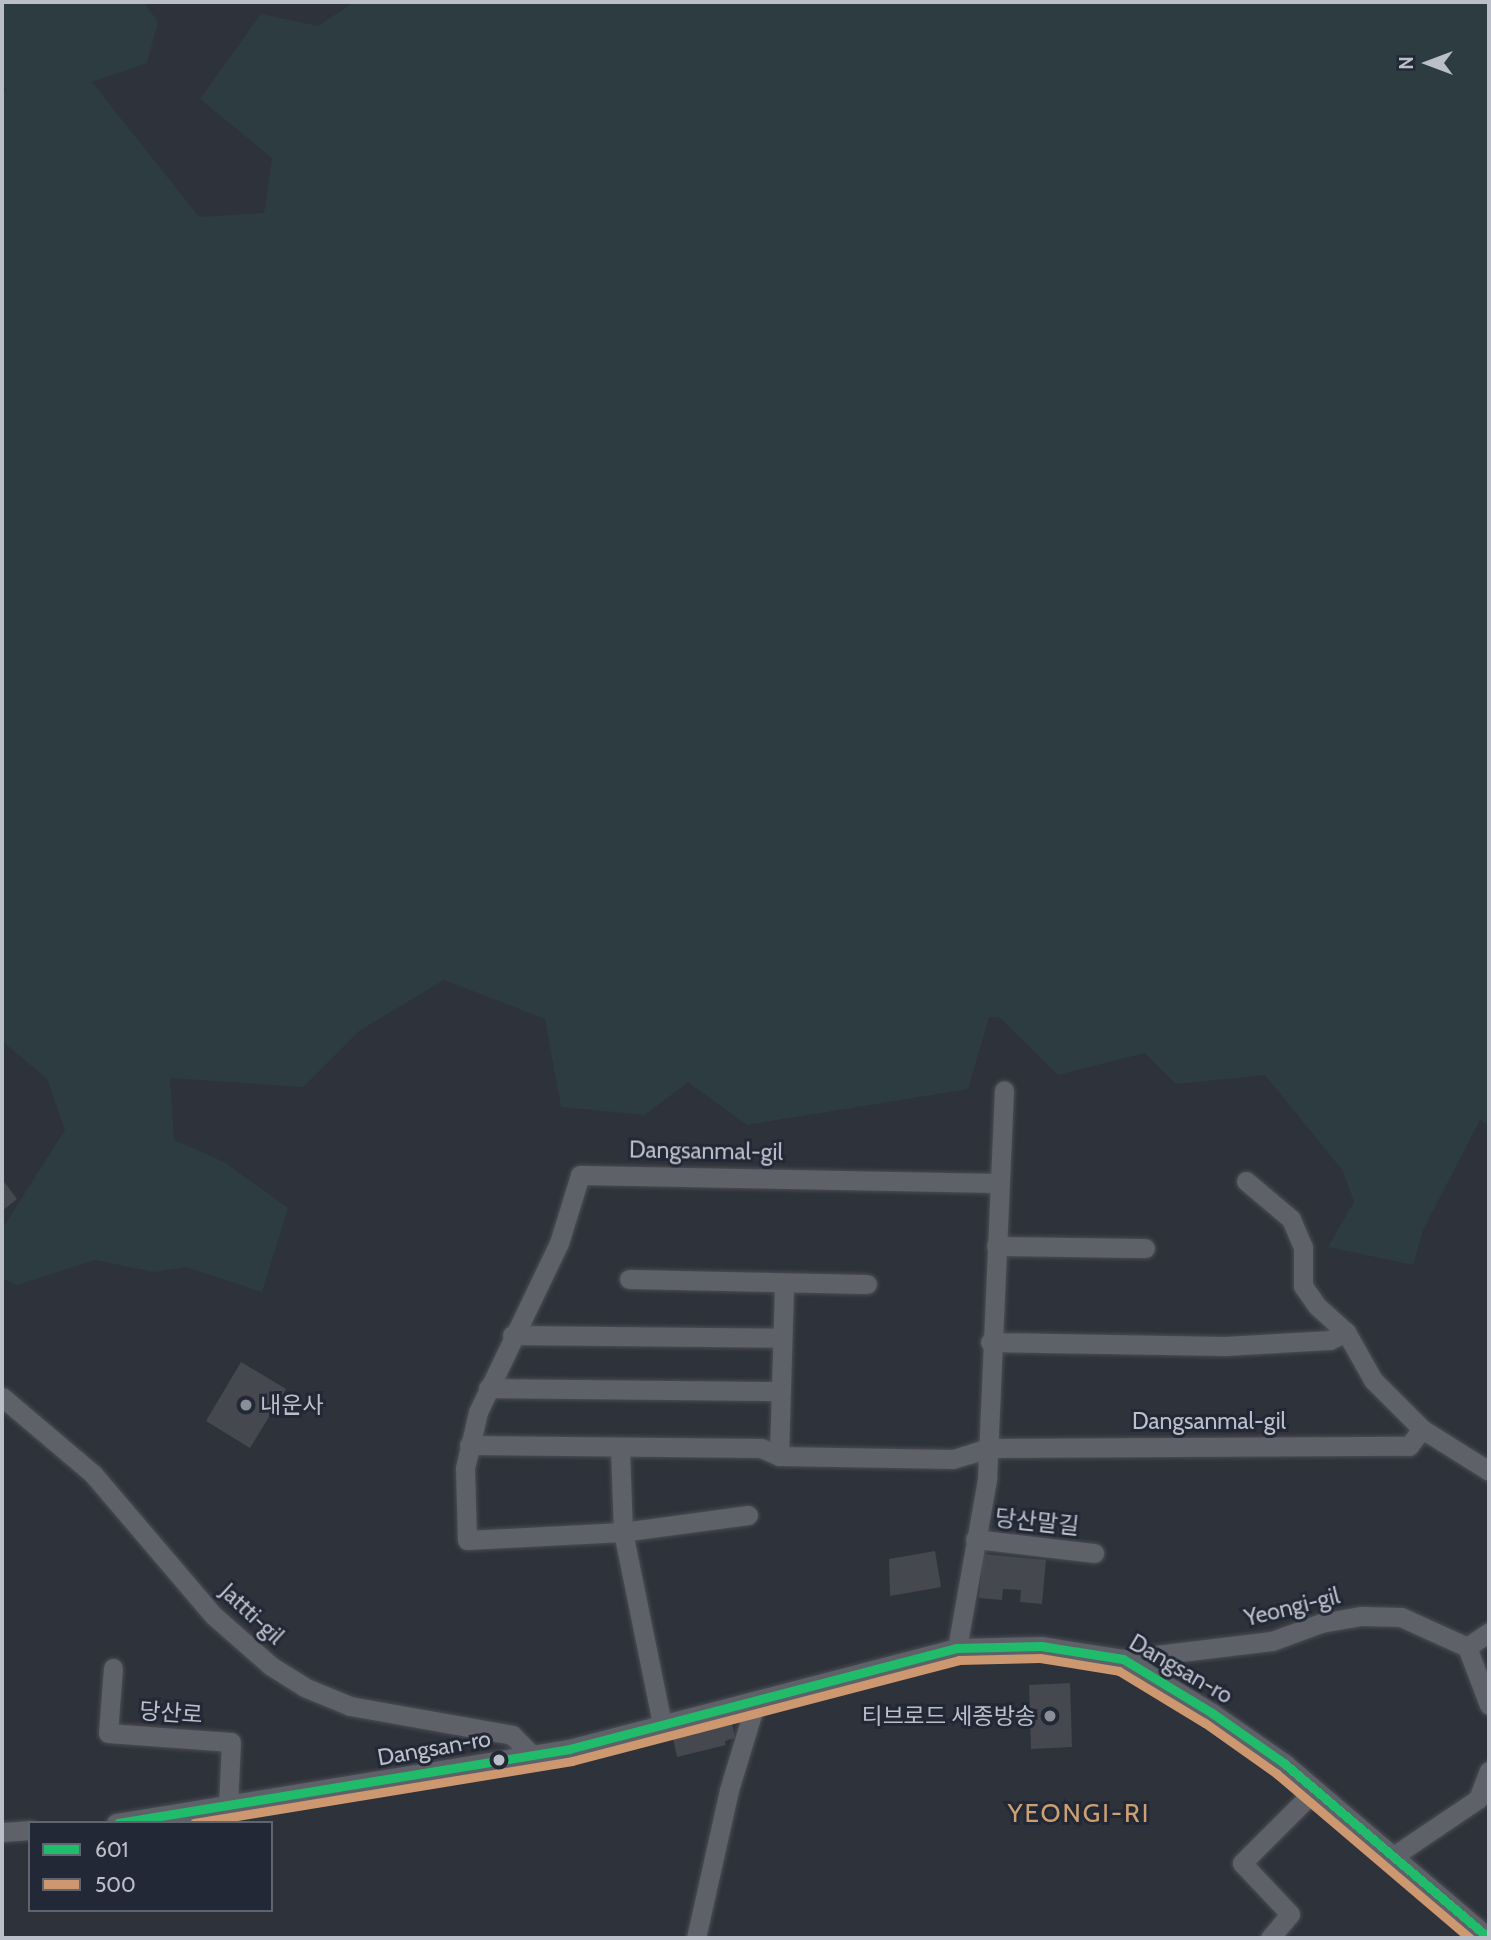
<!DOCTYPE html>
<meta charset="utf-8">
<style>
body{margin:0}
#map{position:relative;width:1491px;height:1940px;overflow:hidden;background:#2e323a;font-family:Cabin,"Noto Sans KR",sans-serif}
div>[style]{position:absolute}
.green>*{inset:0;background:#2c3c40}
.building>*{inset:0;background:#45494f}
.roads{filter:drop-shadow(0 0 2px #4a4d53) drop-shadow(0 0 2px #4a4d53)}
.minor>*{height:19px;margin:-9.5px;padding:0 9.5px;transform-origin:9.5px;border-radius:9.5px;background:#5e6168}
.bus-1>*{height:9px;margin:-4.5px;padding:0 4.5px;transform-origin:4.5px;border-radius:4.5px;background:#20bc6c}
.bus-2>*{height:9px;margin:-4.5px;padding:0 4.5px;transform-origin:4.5px;border-radius:4.5px;background:#cd976f}
.dots>*{width:19px;height:19px;translate:-50% -50%;box-sizing:border-box;border:4px solid #222835;border-radius:50%}
span{translate:-50% -50%;white-space:nowrap;text-align:center;line-height:1.15;-webkit-text-stroke:6px #222835;paint-order:stroke}
.street-label{font-size:23px;color:#babfca}
.poi-label{font-size:23px;color:#babfca}
.left{translate:0 -50%;text-align:left}
.right{translate:-100% -50%;text-align:right}
.quarter-label{font-size:26px;color:#cca073;letter-spacing:2px}
.frame{position:absolute;inset:0;border:4px solid #babfca;pointer-events:none}
.legend{position:absolute;left:28px;top:1821px;width:245px;height:91px;box-sizing:border-box;background:#222835;border:2px solid #5f6471;margin:0;padding:9px 12px;list-style:none;font-size:21px;color:#babfca}
.legend li{display:flex;align-items:center;gap:14px;height:35px}
.legend b{width:35px;border:2px solid #5f6471}
.north{position:absolute;left:1393px;top:28px;width:70px;height:70px;-webkit-text-stroke:5px #222835;paint-order:stroke;rotate:270deg;font-size:19px;font-weight:700;line-height:28px;text-align:center;color:#babfca}
.north::after{content:'';display:block;margin:auto;width:24px;height:32px;background:#babfca;clip-path:polygon(50% 0,100% 100%,50% 72%,0 100%)}
</style>
<div id="map">
<div class="green">
<i style="clip-path:polygon(2px 2px,144px 2px,158px 22px,147px 63px,92px 82px,199px 217px,264px 213px,272px 158px,200px 99px,261px 14px,318px 26px,354px 2px,1489px 2px,1489px 1126px,1480px 1120px,1423px 1230px,1413px 1265px,1328px 1247px,1354px 1202px,1343px 1171px,1265px 1075px,1176px 1084px,1145px 1053px,1058px 1075px,999px 1017px,989px 1017px,968px 1089px,747px 1125px,688px 1082px,645px 1115px,561px 1107px,545px 1019px,444px 980px,359px 1031px,303px 1087px,170px 1078px,174px 1140px,224px 1162px,288px 1208px,262px 1292px,186px 1267px,154px 1272px,95px 1260px,17px 1285px,2px 1278px,2px 1229px,65px 1130px,47px 1079px,2px 1041px,2px 93px,6px 90px,2px 82px)"></i>
</div>
<div class="building">
<i style="clip-path:polygon(2px 1179px,17px 1199px,2px 1211px)"></i>
<i style="clip-path:polygon(241px 1362px,286px 1389px,250px 1448px,206px 1421px)"></i>
<i style="clip-path:polygon(935px 1551px,941px 1587px,890px 1596px,889px 1559px)"></i>
<i style="clip-path:polygon(983px 1554px,1046px 1560px,1042px 1604px,1020px 1602px,1021px 1590px,1003px 1589px,1002px 1600px,979px 1598px)"></i>
<i style="clip-path:polygon(1070px 1683px,1072px 1747px,1031px 1749px,1029px 1685px)"></i>
<i style="clip-path:polygon(731px 1719px,735px 1738px,725px 1741px,726px 1745px,677px 1757px,672px 1733px)"></i>
</div>
<div class="roads">
<div class="minor">
<i style="left:1246px;top:1181px;width:59px;rotate:40.2deg"></i>
<i style="left:1291px;top:1219px;width:30px;rotate:67deg"></i>
<i style="left:1303px;top:1247px;width:39px;rotate:90deg"></i>
<i style="left:1303px;top:1286px;width:24px;rotate:55deg"></i>
<i style="left:1317px;top:1306px;width:39px;rotate:42deg"></i>
<i style="left:1346px;top:1332px;width:55px;rotate:60.6deg"></i>
<i style="left:1373px;top:1380px;width:69px;rotate:45deg"></i>
<i style="left:1422px;top:1429px;width:79px;rotate:32.1deg"></i>
<i style="left:996px;top:1246px;width:149px;rotate:0.8deg"></i>
<i style="left:629px;top:1279px;width:238px;rotate:1.2deg"></i>
<i style="left:512px;top:1335px;width:270px;rotate:0.6deg"></i>
<i style="left:990px;top:1342px;width:235px;rotate:1deg"></i>
<i style="left:1225px;top:1346px;width:105px;rotate:-3.3deg"></i>
<i style="left:1330px;top:1340px;width:18px;rotate:-27deg"></i>
<i style="left:488px;top:1388px;width:293px;rotate:0.6deg"></i>
<i style="left:2px;top:1397px;width:119px;rotate:40.2deg"></i>
<i style="left:93px;top:1474px;width:185px;rotate:49.6deg"></i>
<i style="left:213px;top:1615px;width:77px;rotate:41.3deg"></i>
<i style="left:271px;top:1666px;width:39px;rotate:32deg"></i>
<i style="left:304px;top:1687px;width:50px;rotate:22.4deg"></i>
<i style="left:350px;top:1706px;width:165px;rotate:10.1deg"></i>
<i style="left:512px;top:1735px;width:28px;rotate:45deg"></i>
<i style="left:469px;top:1445px;width:292px;rotate:0.6deg"></i>
<i style="left:761px;top:1448px;width:20px;rotate:24deg"></i>
<i style="left:779px;top:1456px;width:174px;rotate:1deg"></i>
<i style="left:953px;top:1459px;width:37px;rotate:-17deg"></i>
<i style="left:988px;top:1448px;width:421px;rotate:-0.3deg"></i>
<i style="left:1409px;top:1446px;width:21px;rotate:-53deg"></i>
<i style="left:620px;top:1450px;width:82px;rotate:87.9deg"></i>
<i style="left:623px;top:1532px;width:200px;rotate:78.5deg"></i>
<i style="left:779px;top:1456px;width:173px;rotate:-88.3deg"></i>
<i style="left:748px;top:1515px;width:126px;rotate:172.3deg"></i>
<i style="left:623px;top:1532px;width:156px;rotate:177.1deg"></i>
<i style="left:467px;top:1540px;width:72px;rotate:-91.6deg"></i>
<i style="left:465px;top:1468px;width:57px;rotate:-76.9deg"></i>
<i style="left:478px;top:1412px;width:187px;rotate:-64.4deg"></i>
<i style="left:559px;top:1243px;width:71px;rotate:-72.8deg"></i>
<i style="left:580px;top:1175px;width:419px;rotate:1.1deg"></i>
<i style="left:975px;top:1539px;width:120px;rotate:6.7deg"></i>
<i style="left:1467px;top:1647px;width:27px;rotate:-34deg"></i>
<i style="left:957px;top:1648px;width:172px;rotate:-79.9deg"></i>
<i style="left:987px;top:1479px;width:389px;rotate:-87.5deg"></i>
<i style="left:1123px;top:1659px;width:150px;rotate:-6.9deg"></i>
<i style="left:1272px;top:1641px;width:52px;rotate:-20.2deg"></i>
<i style="left:1321px;top:1623px;width:41px;rotate:-9.9deg"></i>
<i style="left:1361px;top:1616px;width:40px;rotate:1.4deg"></i>
<i style="left:1401px;top:1617px;width:72px;rotate:24.4deg"></i>
<i style="left:1467px;top:1647px;width:62px;rotate:69.2deg"></i>
<i style="left:113px;top:1668px;width:65px;rotate:94.4deg"></i>
<i style="left:108px;top:1733px;width:123px;rotate:4.2deg"></i>
<i style="left:231px;top:1742px;width:64px;rotate:92.7deg"></i>
<i style="left:116px;top:1823px;width:459px;rotate:-9.3deg"></i>
<i style="left:569px;top:1749px;width:401px;rotate:-14.6deg"></i>
<i style="left:957px;top:1648px;width:84px;rotate:-1.4deg"></i>
<i style="left:1041px;top:1646px;width:83px;rotate:9deg"></i>
<i style="left:1123px;top:1659px;width:104px;rotate:31.2deg"></i>
<i style="left:1212px;top:1713px;width:89px;rotate:34.9deg"></i>
<i style="left:1285px;top:1764px;width:268px;rotate:40.5deg"></i>
<i style="left:2px;top:1832px;width:28px;rotate:-4deg"></i>
<i style="left:1392px;top:1857px;width:104px;rotate:-34deg"></i>
<i style="left:1478px;top:1799px;width:30px;rotate:-69deg"></i>
<i style="left:696px;top:1938px;width:152px;rotate:-77.4deg"></i>
<i style="left:729px;top:1790px;width:93px;rotate:-73.1deg"></i>
<i style="left:1270px;top:1938px;width:31px;rotate:-50deg"></i>
<i style="left:1290px;top:1914px;width:70px;rotate:-133.3deg"></i>
<i style="left:1242px;top:1863px;width:103px;rotate:-45deg"></i>
</div>
</div>
<div class="bus-1">
<i style="left:118px;top:1823px;width:457px;rotate:-9.3deg"></i>
<i style="left:569px;top:1749px;width:401px;rotate:-14.6deg"></i>
<i style="left:957px;top:1648px;width:84px;rotate:-1.4deg"></i>
<i style="left:1041px;top:1646px;width:83px;rotate:9deg"></i>
<i style="left:1123px;top:1659px;width:104px;rotate:31.2deg"></i>
<i style="left:1212px;top:1713px;width:89px;rotate:34.9deg"></i>
<i style="left:1285px;top:1764px;width:268px;rotate:40.5deg"></i>
</div>
<div class="bus-2">
<i style="left:194px;top:1823px;width:383px;rotate:-9.3deg"></i>
<i style="left:572px;top:1761px;width:400px;rotate:-14.6deg"></i>
<i style="left:959px;top:1660px;width:81px;rotate:-1.4deg"></i>
<i style="left:1040px;top:1658px;width:80px;rotate:9.3deg"></i>
<i style="left:1119px;top:1671px;width:100px;rotate:31.2deg"></i>
<i style="left:1205px;top:1723px;width:88px;rotate:35.3deg"></i>
<i style="left:1277px;top:1774px;width:253px;rotate:40.4deg"></i>
</div>
<div class="dots">
<i style="left:246px;top:1405px;background:#898e98"></i>
<i style="left:1050px;top:1716px;background:#898e98"></i>
<i style="left:499px;top:1760px;background:#babfca"></i>
</div>
<div class="street-label">
<span style="left:706px;top:1151px;rotate:1deg">Dangsanmal-gil</span>
<span style="left:1209px;top:1421px">Dangsanmal-gil</span>
<span style="left:1037px;top:1522px;rotate:6deg">당산말길</span>
<span style="left:1292px;top:1607px;rotate:-14deg">Yeongi-gil</span>
<span style="left:252px;top:1614px;rotate:43deg">Jattti-gil</span>
<span style="left:1181px;top:1669px;rotate:30deg">Dangsan-ro</span>
<span style="left:171px;top:1713px;rotate:4deg">당산로</span>
<span style="left:434px;top:1748px;rotate:-10deg">Dangsan-ro</span>
</div>
<div class="poi-label">
<span class="left" style="left:260px;top:1405px">내운사</span>
<span class="right" style="left:1036px;top:1716px">티브로드 세종방송</span>
</div>
<div class="quarter-label">
<span style="left:1079px;top:1814px">YEONGI-RI</span>
</div>
<div class="frame"></div>
<ul class="legend">
<li><b style="height:9px;background:#20bc6c"></b>601</li>
<li><b style="height:9px;background:#cd976f"></b>500</li>
</ul>
<div class="north">N</div>
</div>
